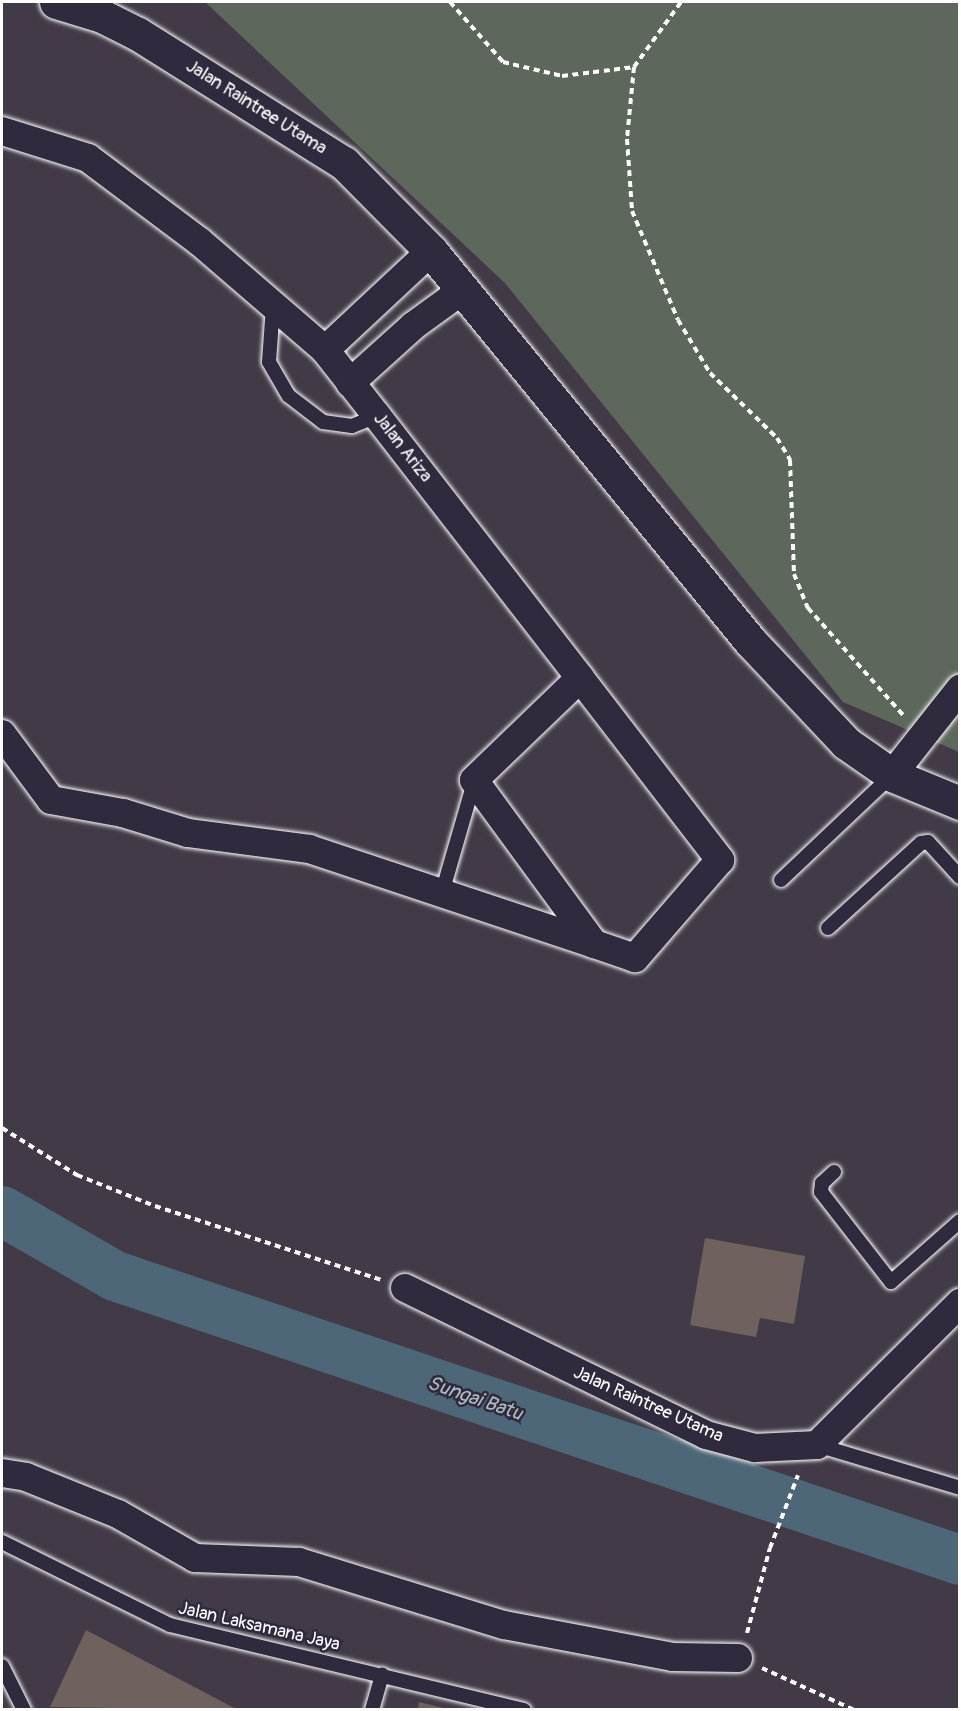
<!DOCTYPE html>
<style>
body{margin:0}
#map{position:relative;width:961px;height:1711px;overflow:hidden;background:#423b47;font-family:Pangolin,sans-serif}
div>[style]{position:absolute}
.green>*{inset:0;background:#5d675b}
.river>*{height:50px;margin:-25px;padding:0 25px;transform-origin:25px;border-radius:25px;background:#4e6778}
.building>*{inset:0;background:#6f625e}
.path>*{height:4px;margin-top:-2px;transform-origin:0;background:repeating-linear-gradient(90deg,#fff 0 6px,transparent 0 10.5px)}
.roads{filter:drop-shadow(0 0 2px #fff) drop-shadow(0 0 2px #fff)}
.service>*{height:14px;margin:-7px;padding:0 7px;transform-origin:7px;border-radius:7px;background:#2f2a3d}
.minor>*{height:28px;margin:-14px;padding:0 14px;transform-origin:14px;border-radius:14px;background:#2f2a3d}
.tertiary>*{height:33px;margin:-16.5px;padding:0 16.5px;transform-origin:16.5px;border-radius:16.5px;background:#2f2a3d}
span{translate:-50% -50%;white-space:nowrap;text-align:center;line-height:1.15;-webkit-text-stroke:5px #2f2a3d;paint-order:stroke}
.street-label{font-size:18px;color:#fff}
.water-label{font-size:20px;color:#afbbc2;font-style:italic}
.frame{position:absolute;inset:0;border:3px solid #fff;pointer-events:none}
</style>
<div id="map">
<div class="green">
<i style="clip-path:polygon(205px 2px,959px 2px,959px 752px,843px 702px,505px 283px)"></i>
</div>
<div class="river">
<i style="left:2px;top:1211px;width:130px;rotate:29.9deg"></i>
<i style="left:115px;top:1276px;width:891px;rotate:18.58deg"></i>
</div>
<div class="building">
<i style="clip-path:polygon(705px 1238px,805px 1256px,794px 1324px,760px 1318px,756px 1337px,690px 1325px)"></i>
<i style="clip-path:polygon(86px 1630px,238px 1710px,50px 1707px)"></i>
<i style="clip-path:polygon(419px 1702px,447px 1709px,447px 1710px,418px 1710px)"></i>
</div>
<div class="path">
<i style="left:450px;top:2px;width:80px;rotate:48.5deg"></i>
<i style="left:503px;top:62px;width:61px;rotate:13.3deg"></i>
<i style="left:562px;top:76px;width:73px;rotate:-7.1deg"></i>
<i style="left:634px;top:67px;width:72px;rotate:95.6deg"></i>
<i style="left:627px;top:139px;width:72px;rotate:86deg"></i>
<i style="left:632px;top:211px;width:118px;rotate:67.1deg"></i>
<i style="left:678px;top:320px;width:62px;rotate:58.9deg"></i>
<i style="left:710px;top:373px;width:93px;rotate:44.1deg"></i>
<i style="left:777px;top:438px;width:26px;rotate:59deg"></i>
<i style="left:790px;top:460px;width:114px;rotate:88deg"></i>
<i style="left:794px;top:574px;width:37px;rotate:68deg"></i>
<i style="left:808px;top:608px;width:144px;rotate:48.4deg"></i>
<i style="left:634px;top:67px;width:80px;rotate:-54.1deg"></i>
<i style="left:2px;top:1128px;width:89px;rotate:32.1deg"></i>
<i style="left:77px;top:1175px;width:84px;rotate:21.7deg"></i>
<i style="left:155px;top:1206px;width:238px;rotate:18.1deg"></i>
<i style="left:747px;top:1633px;width:88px;rotate:-74.9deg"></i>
<i style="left:770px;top:1548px;width:78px;rotate:-69deg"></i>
<i style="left:762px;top:1668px;width:101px;rotate:24.5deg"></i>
</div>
<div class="roads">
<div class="service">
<i style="left:273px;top:306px;width:56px;rotate:94.1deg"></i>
<i style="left:269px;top:362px;width:39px;rotate:60deg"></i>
<i style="left:289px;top:396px;width:43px;rotate:37.4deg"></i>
<i style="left:323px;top:422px;width:29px;rotate:8deg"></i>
<i style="left:352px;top:426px;width:27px;rotate:-22deg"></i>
<i style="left:781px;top:880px;width:153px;rotate:-43.4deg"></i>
<i style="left:442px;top:893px;width:116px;rotate:-73.9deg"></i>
<i style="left:828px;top:928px;width:126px;rotate:-42.4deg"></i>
<i style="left:921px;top:843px;width:7px;rotate:-8deg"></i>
<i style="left:928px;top:842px;width:47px;rotate:47.6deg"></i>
<i style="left:834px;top:1172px;width:16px;rotate:137deg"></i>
<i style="left:822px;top:1183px;width:9px;rotate:96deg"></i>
<i style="left:821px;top:1192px;width:114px;rotate:52.1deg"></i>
<i style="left:891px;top:1282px;width:92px;rotate:-41.5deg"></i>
<i style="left:817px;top:1445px;width:149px;rotate:16.7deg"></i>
<i style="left:2px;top:1542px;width:187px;rotate:26.3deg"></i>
<i style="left:170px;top:1625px;width:364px;rotate:13.5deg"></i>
<i style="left:2px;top:1666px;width:49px;rotate:63.4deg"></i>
<i style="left:372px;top:1710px;width:37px;rotate:-74deg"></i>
</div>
<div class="minor">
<i style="left:2px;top:131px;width:90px;rotate:17.4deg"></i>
<i style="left:88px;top:158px;width:140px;rotate:36.9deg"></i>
<i style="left:200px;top:242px;width:165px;rotate:40.8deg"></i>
<i style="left:325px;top:350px;width:84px;rotate:51.8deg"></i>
<i style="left:377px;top:416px;width:331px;rotate:52.2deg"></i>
<i style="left:580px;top:678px;width:230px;rotate:52.4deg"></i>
<i style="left:720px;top:860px;width:130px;rotate:130.9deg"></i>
<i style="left:635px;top:958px;width:43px;rotate:-161.1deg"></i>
<i style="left:594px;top:944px;width:203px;rotate:-126.2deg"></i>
<i style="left:474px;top:780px;width:147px;rotate:-43.9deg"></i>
<i style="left:325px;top:350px;width:145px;rotate:-43deg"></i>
<i style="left:350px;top:383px;width:85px;rotate:-42.1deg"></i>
<i style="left:413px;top:326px;width:63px;rotate:-36deg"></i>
<i style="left:2px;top:734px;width:82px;rotate:53.4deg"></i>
<i style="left:51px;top:800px;width:73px;rotate:10.2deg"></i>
<i style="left:123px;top:813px;width:68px;rotate:17.1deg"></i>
<i style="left:188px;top:833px;width:122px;rotate:7.5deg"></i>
<i style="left:309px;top:849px;width:300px;rotate:18.4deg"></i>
<i style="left:892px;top:775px;width:110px;rotate:-51.7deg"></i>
<i style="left:405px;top:1288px;width:335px;rotate:26deg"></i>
<i style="left:706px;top:1435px;width:51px;rotate:14.9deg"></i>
<i style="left:755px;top:1448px;width:62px;rotate:-2.8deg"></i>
<i style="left:817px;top:1445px;width:202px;rotate:-44.8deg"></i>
<i style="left:2px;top:1473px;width:24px;rotate:9deg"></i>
<i style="left:26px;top:1477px;width:99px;rotate:21.9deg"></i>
<i style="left:118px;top:1514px;width:89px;rotate:29.7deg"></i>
<i style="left:195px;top:1558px;width:104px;rotate:2.2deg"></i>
<i style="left:299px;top:1562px;width:214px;rotate:17.1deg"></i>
<i style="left:504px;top:1625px;width:172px;rotate:10.7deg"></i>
<i style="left:673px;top:1657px;width:65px;rotate:0.9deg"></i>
</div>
<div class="tertiary">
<i style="left:56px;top:2px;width:48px;rotate:16.9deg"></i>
<i style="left:102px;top:16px;width:40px;rotate:26.6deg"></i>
<i style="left:138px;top:34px;width:243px;rotate:32.1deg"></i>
<i style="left:344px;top:163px;width:124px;rotate:45.3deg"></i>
<i style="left:431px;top:251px;width:504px;rotate:50.72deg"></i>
<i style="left:750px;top:641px;width:140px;rotate:46.7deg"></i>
<i style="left:846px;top:743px;width:56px;rotate:34.8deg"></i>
<i style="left:892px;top:775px;width:74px;rotate:22.4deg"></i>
</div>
</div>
<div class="street-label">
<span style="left:256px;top:108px;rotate:32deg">Jalan Raintree Utama</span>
<span style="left:402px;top:448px;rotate:52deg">Jalan Ariza</span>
<span style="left:648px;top:1405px;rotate:24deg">Jalan Raintree Utama</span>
<span style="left:259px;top:1627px;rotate:13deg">Jalan Laksamana Jaya</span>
</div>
<div class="water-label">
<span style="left:475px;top:1398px;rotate:19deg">Sungai Batu</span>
</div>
<div class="frame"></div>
</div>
